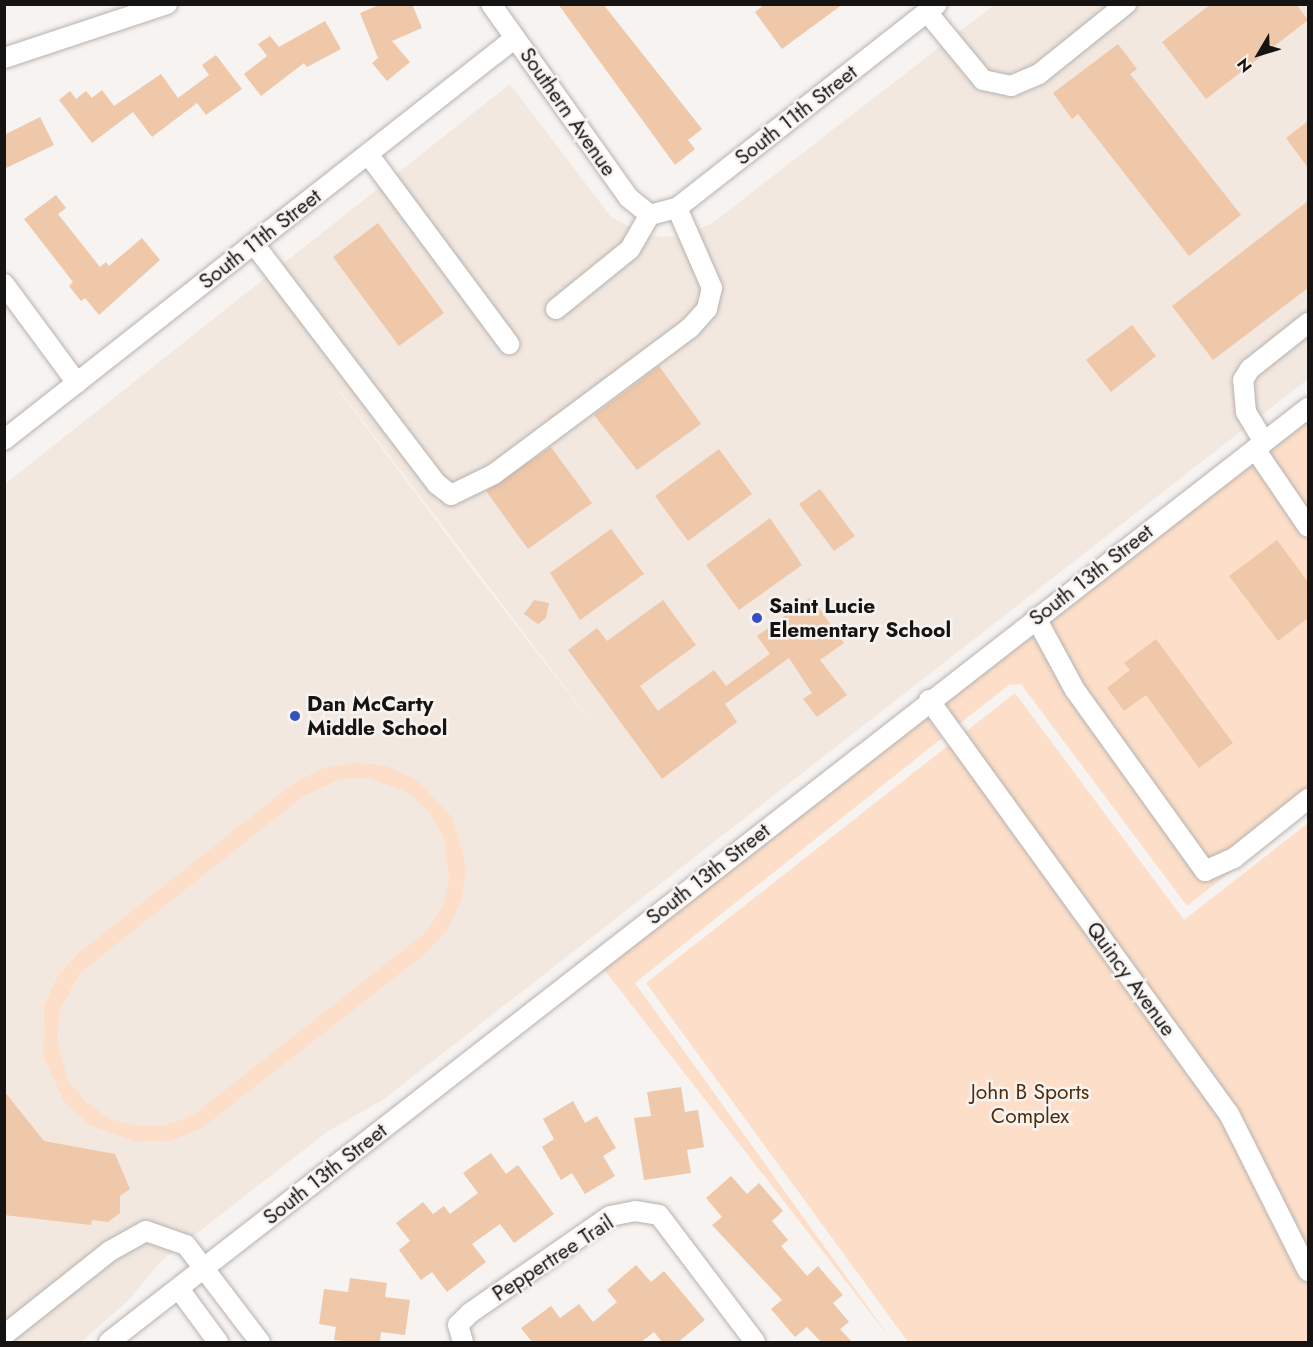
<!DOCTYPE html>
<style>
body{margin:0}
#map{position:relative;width:1313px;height:1347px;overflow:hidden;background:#f7f3f0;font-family:Jost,sans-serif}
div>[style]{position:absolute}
.built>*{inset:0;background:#f3e8e0}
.green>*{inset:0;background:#fddfc9}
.building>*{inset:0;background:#efc7a9}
.roads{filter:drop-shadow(0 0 2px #b6b2af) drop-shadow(0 0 2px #b6b2af)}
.minor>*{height:20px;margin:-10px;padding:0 10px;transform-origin:10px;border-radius:10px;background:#fff}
.dots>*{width:16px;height:16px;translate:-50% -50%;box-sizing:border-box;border:3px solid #f7f3f0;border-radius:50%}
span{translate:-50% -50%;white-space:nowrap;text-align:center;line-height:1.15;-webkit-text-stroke:5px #f7f3f0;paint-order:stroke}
.street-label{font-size:21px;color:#151413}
.poi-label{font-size:21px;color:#151413;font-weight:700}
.left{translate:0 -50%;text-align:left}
.park-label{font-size:21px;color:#512b08}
.frame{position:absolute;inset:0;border:6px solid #151413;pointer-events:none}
.north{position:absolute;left:1229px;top:24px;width:60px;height:60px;-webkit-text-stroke:4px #f7f3f0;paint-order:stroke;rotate:232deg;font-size:16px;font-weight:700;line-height:24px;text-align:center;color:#151413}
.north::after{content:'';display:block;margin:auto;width:21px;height:27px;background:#151413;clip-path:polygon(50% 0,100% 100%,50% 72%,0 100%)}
</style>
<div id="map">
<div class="built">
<i style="clip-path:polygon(evenodd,994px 5px,1308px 5px,1308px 379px,384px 1099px,327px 1132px,160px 1262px,129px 1300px,81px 1342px,5px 1342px,5px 484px,510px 84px,611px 217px,648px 236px,680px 237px,711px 224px,994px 5px,340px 392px,341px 392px,614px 752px,477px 575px,340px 392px)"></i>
</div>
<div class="green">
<i style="clip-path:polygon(1308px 420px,1308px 811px,1187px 906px,1021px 684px,1009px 685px,959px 724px,943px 702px)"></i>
<i style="clip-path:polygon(1015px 693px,1184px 920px,1308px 823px,1308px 1342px,908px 1342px,646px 983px)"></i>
<i style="clip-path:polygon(926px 715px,942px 738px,635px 983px,893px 1342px,603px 968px)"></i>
<i style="clip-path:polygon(evenodd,354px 762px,387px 766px,417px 780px,452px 817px,466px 865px,462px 899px,448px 929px,425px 954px,201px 1129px,170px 1141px,136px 1142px,89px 1125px,64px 1102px,43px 1056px,44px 1006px,58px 975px,81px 951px,291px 785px,321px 769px,354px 762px,369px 778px,409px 793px,430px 813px,444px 838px,449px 880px,442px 908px,426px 932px,193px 1115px,166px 1125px,138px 1126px,110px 1119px,86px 1102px,68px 1080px,57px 1039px,60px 1010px,80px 973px,301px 798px,340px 779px,369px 778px)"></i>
</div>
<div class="building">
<i style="clip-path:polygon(381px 4px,412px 4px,422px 28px,392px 41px,410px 62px,387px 81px,372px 63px,378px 58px,360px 13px)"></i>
<i style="clip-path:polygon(558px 4px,603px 4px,702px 129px,688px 140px,695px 149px,675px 165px)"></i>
<i style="clip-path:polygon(765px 4px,843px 4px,782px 49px,755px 12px)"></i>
<i style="clip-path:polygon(1211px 4px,1296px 4px,1308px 20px,1206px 99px,1162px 42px)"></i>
<i style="clip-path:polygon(325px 21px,341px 49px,307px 67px,304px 63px,261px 96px,244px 74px,267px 56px,258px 44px,270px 36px,279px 47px)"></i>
<i style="clip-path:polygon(1118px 44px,1137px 69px,1130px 74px,1241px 215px,1189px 256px,1078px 114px,1072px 119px,1053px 93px)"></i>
<i style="clip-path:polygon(216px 55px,242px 89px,206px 115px,197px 103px,152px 137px,133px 112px,92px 143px,59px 100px,70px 91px,76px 99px,86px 91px,92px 98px,102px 90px,114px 106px,161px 74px,178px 98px,209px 75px,202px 65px)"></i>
<i style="clip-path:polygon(40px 117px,54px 145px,4px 169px,4px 135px)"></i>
<i style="clip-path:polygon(1308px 121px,1308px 168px,1286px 138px)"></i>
<i style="clip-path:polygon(56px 195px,66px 208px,58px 214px,100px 267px,106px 262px,109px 266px,142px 238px,160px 260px,99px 315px,85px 298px,81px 301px,69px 286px,73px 282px,24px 219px)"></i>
<i style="clip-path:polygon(1308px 201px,1308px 288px,1213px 360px,1172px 306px)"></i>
<i style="clip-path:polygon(378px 223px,444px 313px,399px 346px,333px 257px)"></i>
<i style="clip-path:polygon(1132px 325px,1156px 356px,1111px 392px,1086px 360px)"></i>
<i style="clip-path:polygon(659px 366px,701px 424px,637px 470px,594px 415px)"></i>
<i style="clip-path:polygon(551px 447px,592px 503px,528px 549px,486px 491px)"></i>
<i style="clip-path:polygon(719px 449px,752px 494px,688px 541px,655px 496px)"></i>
<i style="clip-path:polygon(820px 489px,855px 536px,834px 551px,799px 504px)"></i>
<i style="clip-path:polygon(770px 518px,802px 565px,739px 610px,706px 565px)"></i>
<i style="clip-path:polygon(611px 529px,644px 574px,580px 620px,550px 573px)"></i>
<i style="clip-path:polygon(1277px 540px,1308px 582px,1308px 618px,1278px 641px,1229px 576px)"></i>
<i style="clip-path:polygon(811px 597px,844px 643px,820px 660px,847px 695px,817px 717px,803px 699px,812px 693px,789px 658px,725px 704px,737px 722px,662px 779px,568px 650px,597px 628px,607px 641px,663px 600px,696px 645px,640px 686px,658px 711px,714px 670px,726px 686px,770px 654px,757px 636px)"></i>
<i style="clip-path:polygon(534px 600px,549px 603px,546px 618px,538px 624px,524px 614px)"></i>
<i style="clip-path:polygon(1156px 639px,1233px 743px,1199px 768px,1146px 695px,1124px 711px,1107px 688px,1130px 670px,1124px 663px)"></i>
<i style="clip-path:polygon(681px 1087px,685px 1112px,698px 1110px,704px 1147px,687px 1150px,691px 1173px,644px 1180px,634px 1118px,651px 1116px,647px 1092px)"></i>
<i style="clip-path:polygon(4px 1091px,44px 1141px,115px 1154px,130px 1189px,120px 1196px,120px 1213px,108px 1222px,92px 1220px,91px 1225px,4px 1215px)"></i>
<i style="clip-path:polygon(573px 1101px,585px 1123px,597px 1116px,616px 1148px,603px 1156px,615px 1176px,585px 1194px,572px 1173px,561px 1180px,542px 1147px,554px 1139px,543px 1119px)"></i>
<i style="clip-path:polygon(491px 1153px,506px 1174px,518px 1165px,554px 1214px,514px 1243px,500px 1224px,472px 1244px,486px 1262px,447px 1292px,432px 1272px,421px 1280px,399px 1250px,410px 1241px,396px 1223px,423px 1202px,433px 1214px,444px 1206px,450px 1214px,478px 1193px,463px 1173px)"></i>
<i style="clip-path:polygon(731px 1176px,747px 1194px,759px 1183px,783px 1211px,772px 1221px,788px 1240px,781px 1246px,807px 1276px,818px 1266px,843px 1295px,833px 1303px,849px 1322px,840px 1329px,852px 1342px,821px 1342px,807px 1327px,795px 1337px,771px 1309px,782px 1300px,712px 1225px,722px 1217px,706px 1198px)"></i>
<i style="clip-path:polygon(636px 1265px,651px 1282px,664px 1271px,705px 1320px,678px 1342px,662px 1342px,654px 1332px,641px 1342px,532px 1342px,521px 1328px,551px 1306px,560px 1318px,579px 1304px,593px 1322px,617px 1302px,607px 1290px)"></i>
<i style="clip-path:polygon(350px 1278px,387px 1283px,385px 1297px,410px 1300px,405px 1335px,381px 1332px,380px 1342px,354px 1342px,334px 1340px,336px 1327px,319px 1324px,324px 1289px,348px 1292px)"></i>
</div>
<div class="roads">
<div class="minor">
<i style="left:491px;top:4px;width:238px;rotate:54.6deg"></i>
<i style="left:629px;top:198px;width:27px;rotate:39deg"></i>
<i style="left:927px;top:12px;width:88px;rotate:50.5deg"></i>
<i style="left:983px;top:80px;width:29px;rotate:12deg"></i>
<i style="left:1011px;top:86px;width:30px;rotate:-23deg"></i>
<i style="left:1039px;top:74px;width:112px;rotate:-38.8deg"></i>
<i style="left:4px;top:58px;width:172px;rotate:-18.3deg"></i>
<i style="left:368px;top:154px;width:237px;rotate:53.4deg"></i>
<i style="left:650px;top:215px;width:28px;rotate:-15deg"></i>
<i style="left:677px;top:208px;width:330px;rotate:-38.1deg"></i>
<i style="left:254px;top:244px;width:302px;rotate:52.7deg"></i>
<i style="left:437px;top:484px;width:18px;rotate:38deg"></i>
<i style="left:451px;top:495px;width:48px;rotate:-26deg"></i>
<i style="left:494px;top:474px;width:244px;rotate:-36.7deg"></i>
<i style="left:690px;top:328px;width:25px;rotate:-48deg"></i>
<i style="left:707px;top:309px;width:22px;rotate:-77deg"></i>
<i style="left:712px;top:288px;width:87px;rotate:-113.6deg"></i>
<i style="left:4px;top:284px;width:123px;rotate:53.6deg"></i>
<i style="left:556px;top:309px;width:95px;rotate:-39deg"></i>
<i style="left:630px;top:249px;width:39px;rotate:-60deg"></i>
<i style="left:4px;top:440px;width:650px;rotate:-38.19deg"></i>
<i style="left:1264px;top:442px;width:35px;rotate:-121deg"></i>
<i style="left:1246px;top:412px;width:32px;rotate:-95deg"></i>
<i style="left:1243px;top:380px;width:13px;rotate:-58deg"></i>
<i style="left:1250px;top:369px;width:74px;rotate:-38.4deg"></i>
<i style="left:1255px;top:449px;width:94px;rotate:55.8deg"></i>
<i style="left:1036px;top:618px;width:82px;rotate:61.6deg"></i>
<i style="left:1075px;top:690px;width:223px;rotate:54.3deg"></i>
<i style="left:1205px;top:871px;width:32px;rotate:-24deg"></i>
<i style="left:1234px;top:858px;width:95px;rotate:-38.6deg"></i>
<i style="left:929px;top:700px;width:511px;rotate:54.07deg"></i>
<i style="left:1229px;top:1114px;width:176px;rotate:63.3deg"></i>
<i style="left:179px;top:1289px;width:66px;rotate:53.7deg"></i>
<i style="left:4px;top:1335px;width:135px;rotate:-38.4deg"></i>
<i style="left:110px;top:1251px;width:41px;rotate:-29.1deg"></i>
<i style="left:146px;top:1231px;width:42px;rotate:19.3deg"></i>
<i style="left:186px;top:1245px;width:122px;rotate:52.7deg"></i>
<i style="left:109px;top:1342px;width:1520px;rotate:-37.92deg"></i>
<i style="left:463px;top:1342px;width:18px;rotate:-106deg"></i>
<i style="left:458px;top:1325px;width:17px;rotate:-45deg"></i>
<i style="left:470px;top:1313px;width:170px;rotate:-34.7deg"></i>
<i style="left:610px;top:1216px;width:25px;rotate:-11deg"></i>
<i style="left:635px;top:1211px;width:24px;rotate:9deg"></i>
<i style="left:659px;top:1215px;width:159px;rotate:52.9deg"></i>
</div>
</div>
<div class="dots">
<i style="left:757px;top:618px;background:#3750c1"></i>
<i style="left:295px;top:716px;background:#3750c1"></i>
</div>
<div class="street-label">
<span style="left:568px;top:112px;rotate:55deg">Southern Avenue</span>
<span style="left:796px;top:115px;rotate:-38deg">South 11th Street</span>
<span style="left:260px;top:239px;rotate:-38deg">South 11th Street</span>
<span style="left:1091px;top:575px;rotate:-38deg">South 13th Street</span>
<span style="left:708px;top:874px;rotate:-38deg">South 13th Street</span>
<span style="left:1131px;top:979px;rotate:54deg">Quincy Avenue</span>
<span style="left:325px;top:1174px;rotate:-38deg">South 13th Street</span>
<span style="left:553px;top:1258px;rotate:-33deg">Peppertree Trail</span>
</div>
<div class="poi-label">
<span class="left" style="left:769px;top:618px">Saint Lucie<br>Elementary School</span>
<span class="left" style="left:307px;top:716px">Dan McCarty<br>Middle School</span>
</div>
<div class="park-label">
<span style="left:1030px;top:1104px">John B Sports<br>Complex</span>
</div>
<div class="frame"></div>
<div class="north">N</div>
</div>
